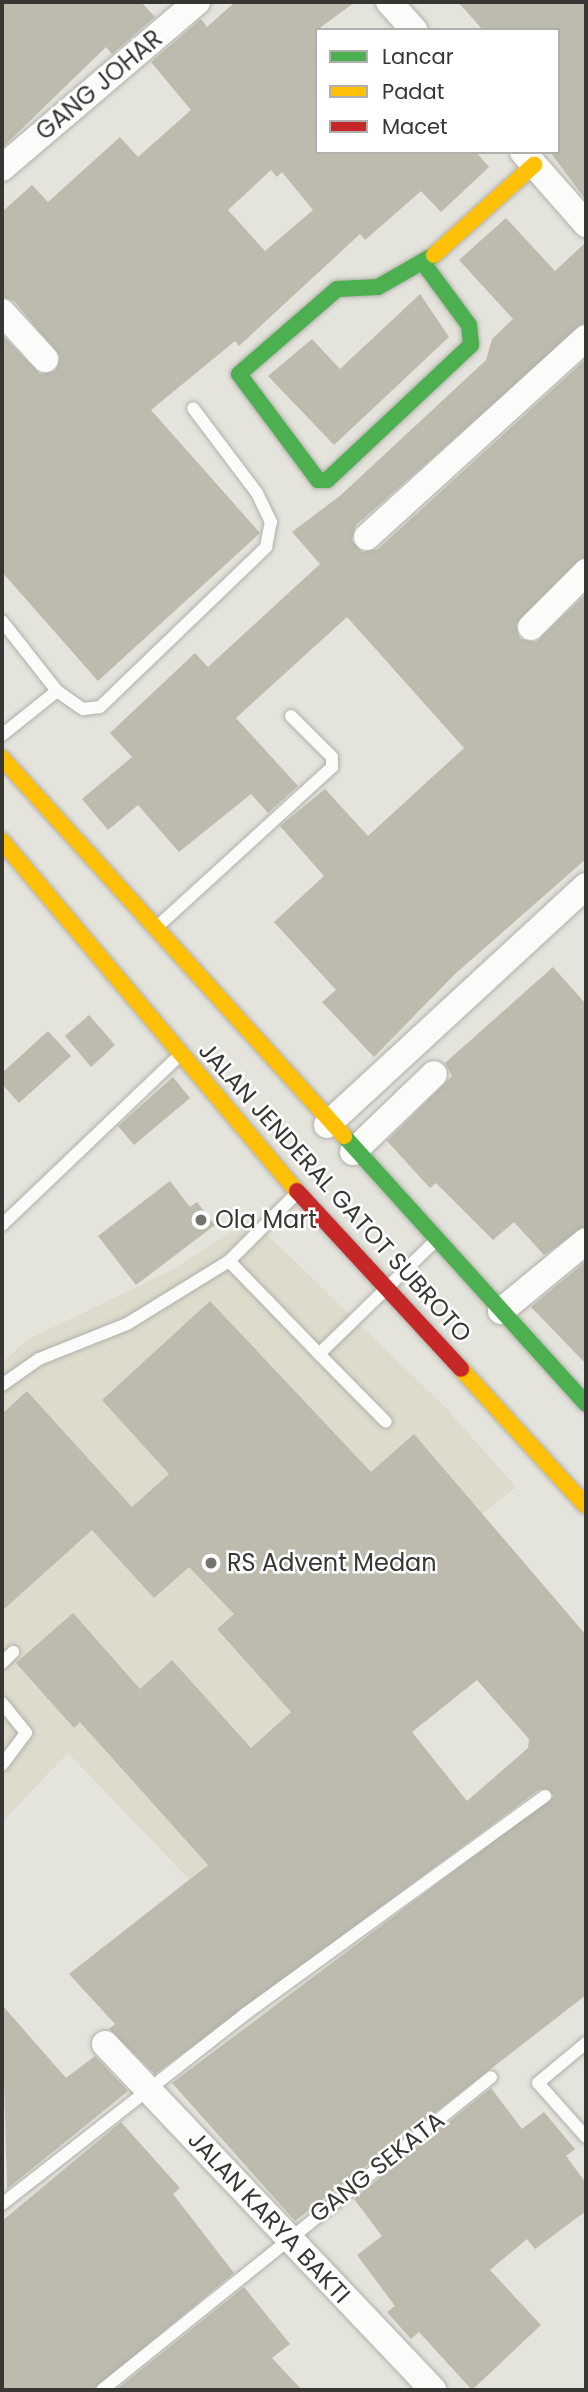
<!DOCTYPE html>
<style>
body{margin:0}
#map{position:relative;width:588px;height:2392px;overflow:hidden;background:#e4e3dc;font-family:Poppins,sans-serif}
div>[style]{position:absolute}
.built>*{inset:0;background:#dcdbcc}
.building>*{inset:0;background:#bcbbae}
.roads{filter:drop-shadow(0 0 2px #b1b0aa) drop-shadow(0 0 2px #b1b0aa)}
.lane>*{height:12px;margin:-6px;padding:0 6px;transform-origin:6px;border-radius:6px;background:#fbfbfa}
.street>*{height:26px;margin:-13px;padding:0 13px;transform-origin:13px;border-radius:13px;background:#fbfbfa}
.fast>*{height:16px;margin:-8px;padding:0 8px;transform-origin:8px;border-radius:8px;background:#4caf50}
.slow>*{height:16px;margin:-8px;padding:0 8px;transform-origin:8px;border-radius:8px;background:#ffc107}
.jam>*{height:16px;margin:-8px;padding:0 8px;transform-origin:8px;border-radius:8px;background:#c62828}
.dots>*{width:19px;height:19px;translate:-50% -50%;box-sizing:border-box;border:4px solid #fff;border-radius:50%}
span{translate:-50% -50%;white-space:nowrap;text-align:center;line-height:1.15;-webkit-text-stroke:5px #fff;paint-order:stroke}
.street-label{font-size:24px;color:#373632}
.poi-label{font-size:24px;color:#373632}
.left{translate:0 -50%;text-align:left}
.frame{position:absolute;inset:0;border:4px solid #373632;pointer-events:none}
.legend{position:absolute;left:315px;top:28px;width:245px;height:126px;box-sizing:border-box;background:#fff;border:2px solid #afafad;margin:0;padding:9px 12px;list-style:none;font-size:21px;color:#373632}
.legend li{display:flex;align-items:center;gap:14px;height:35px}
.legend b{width:35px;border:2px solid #afafad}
</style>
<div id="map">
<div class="built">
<i style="clip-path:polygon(251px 1219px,445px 1407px,516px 1487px,324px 1639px,391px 1713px,189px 1879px,68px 1753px,2px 1822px,2px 1363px,27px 1340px,172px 1270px)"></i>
</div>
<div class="building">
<i style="clip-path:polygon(2px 2px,141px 2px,155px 17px,112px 54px,106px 47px,2px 148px)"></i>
<i style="clip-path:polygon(evenodd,235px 2px,355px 2px,317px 30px,317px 152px,476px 152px,489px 167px,441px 212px,421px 191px,365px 240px,360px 234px,239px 346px,235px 341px,151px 410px,260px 533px,98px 681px,2px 572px,2px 335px,40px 374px,55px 371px,60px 356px,14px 301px,2px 297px,2px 212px,32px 185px,48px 202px,120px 137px,138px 157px,191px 110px,151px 62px,201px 19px,207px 27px,235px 2px,271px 170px,277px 177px,282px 172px,313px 210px,265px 251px,228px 210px,271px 170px)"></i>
<i style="clip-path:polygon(458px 2px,586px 2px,586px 200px,550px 152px,558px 152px,558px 30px,483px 30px)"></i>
<i style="clip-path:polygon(506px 218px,555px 271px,586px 242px,586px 323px,356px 525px,352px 540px,362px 552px,378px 549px,586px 359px,586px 557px,516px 624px,520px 639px,536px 642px,586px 594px,586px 859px,455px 974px,374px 1057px,322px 1002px,336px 990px,274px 922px,324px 876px,280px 826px,325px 789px,368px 836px,464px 748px,347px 617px,236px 718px,298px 786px,268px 813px,251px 794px,179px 852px,138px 805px,108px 830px,82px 799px,132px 757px,110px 733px,195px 653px,208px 667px,320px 564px,292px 532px,341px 495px,486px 360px,492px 339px,513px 319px,459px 260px)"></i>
<i style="clip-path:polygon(420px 294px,449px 337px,334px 445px,268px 376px,312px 339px,340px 369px)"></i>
<i style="clip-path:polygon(553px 967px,586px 1004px,586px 1226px,544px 1255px,514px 1222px,493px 1240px,436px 1183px,430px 1188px,387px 1141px,452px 1076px,445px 1063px)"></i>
<i style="clip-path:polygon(89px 1015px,115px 1045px,91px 1067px,65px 1036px)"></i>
<i style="clip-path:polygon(48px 1031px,71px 1056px,19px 1103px,2px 1084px,2px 1073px)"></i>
<i style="clip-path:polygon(173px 1077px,190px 1098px,134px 1145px,118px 1126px)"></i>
<i style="clip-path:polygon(170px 1181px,190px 1207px,197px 1202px,215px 1225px,136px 1285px,98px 1236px)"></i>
<i style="clip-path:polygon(586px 1261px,586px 1364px,531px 1307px)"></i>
<i style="clip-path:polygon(evenodd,210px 1301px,371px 1472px,414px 1434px,586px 1635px,586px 1995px,295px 2221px,172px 2083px,554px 1796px,540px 1789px,155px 2074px,109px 2029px,115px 2024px,69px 1974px,208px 1865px,80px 1722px,74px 1728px,16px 1663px,73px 1613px,140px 1689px,172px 1660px,251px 1748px,291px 1712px,217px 1629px,234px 1614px,189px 1567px,154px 1598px,92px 1530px,2px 1611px,2px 1414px,27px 1391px,132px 1507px,169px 1474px,102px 1400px,210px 1301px,477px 1680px,529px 1739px,528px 1748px,467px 1801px,412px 1732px,477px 1680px)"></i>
<i style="clip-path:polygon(2px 2005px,66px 2078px,95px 2056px,128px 2091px,7px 2189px)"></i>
<i style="clip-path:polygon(491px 2088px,522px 2129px,544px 2112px,575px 2149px,566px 2156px,586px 2183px,586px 2211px,535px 2249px,527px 2239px,490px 2270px,541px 2325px,472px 2390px,419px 2332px,411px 2339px,387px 2312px,395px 2306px,357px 2255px,382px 2236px,354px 2199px)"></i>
<i style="clip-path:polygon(121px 2122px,180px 2188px,173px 2194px,234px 2273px,93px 2390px,2px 2390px,2px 2221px)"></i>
<i style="clip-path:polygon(244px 2287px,290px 2344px,272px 2358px,302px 2390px,116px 2390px)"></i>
</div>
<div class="roads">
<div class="lane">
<i style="left:2px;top:621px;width:89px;rotate:51.8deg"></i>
<i style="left:57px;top:691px;width:32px;rotate:35deg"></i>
<i style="left:83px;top:709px;width:17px;rotate:-7deg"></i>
<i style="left:100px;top:707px;width:231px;rotate:-43.9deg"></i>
<i style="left:266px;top:547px;width:25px;rotate:-79deg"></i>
<i style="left:271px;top:522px;width:32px;rotate:-116deg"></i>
<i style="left:257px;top:493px;width:106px;rotate:-127deg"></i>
<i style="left:2px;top:735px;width:70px;rotate:-38.7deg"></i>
<i style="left:158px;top:926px;width:236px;rotate:-42.4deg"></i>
<i style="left:332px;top:767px;width:10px;rotate:-90deg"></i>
<i style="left:332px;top:757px;width:58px;rotate:-135deg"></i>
<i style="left:2px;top:1225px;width:245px;rotate:-43.7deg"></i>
<i style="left:229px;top:1261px;width:129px;rotate:45.9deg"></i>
<i style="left:319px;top:1354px;width:161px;rotate:-44.2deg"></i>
<i style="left:319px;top:1354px;width:95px;rotate:45.4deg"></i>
<i style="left:2px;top:1385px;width:45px;rotate:-35.1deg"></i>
<i style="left:39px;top:1359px;width:95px;rotate:-21.7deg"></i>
<i style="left:127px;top:1324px;width:120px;rotate:-31.7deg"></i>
<i style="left:229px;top:1261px;width:93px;rotate:-45deg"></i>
<i style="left:2px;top:1663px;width:16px;rotate:-45deg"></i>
<i style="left:2px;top:1703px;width:38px;rotate:51deg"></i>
<i style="left:26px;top:1733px;width:40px;rotate:127deg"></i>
<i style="left:586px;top:2043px;width:62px;rotate:140.2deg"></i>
<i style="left:538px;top:2083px;width:72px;rotate:48.4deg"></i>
<i style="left:2px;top:2204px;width:308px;rotate:-38deg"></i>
<i style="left:245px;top:2014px;width:371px;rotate:-36deg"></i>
<i style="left:102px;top:2390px;width:499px;rotate:-38.8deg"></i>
</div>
<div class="street">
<i style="left:389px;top:2px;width:38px;rotate:48deg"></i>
<i style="left:523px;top:152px;width:96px;rotate:48.8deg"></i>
<i style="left:2px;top:168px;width:256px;rotate:-40.4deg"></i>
<i style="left:2px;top:312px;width:64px;rotate:47.5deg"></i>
<i style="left:367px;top:537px;width:296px;rotate:-42.3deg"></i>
<i style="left:531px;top:627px;width:78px;rotate:-45deg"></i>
<i style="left:327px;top:1125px;width:352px;rotate:-42.7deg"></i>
<i style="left:353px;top:1152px;width:112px;rotate:-43.9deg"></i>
<i style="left:501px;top:1311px;width:110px;rotate:-39.5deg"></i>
<i style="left:105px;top:2044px;width:477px;rotate:46.5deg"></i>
</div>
<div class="fast">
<i style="left:424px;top:264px;width:76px;rotate:53.6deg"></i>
<i style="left:469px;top:325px;width:20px;rotate:84deg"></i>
<i style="left:471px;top:345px;width:197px;rotate:136.8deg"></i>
<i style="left:327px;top:480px;width:9px;rotate:180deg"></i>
<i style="left:318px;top:480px;width:132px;rotate:-126.7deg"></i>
<i style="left:239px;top:374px;width:130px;rotate:-40.9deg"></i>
<i style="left:337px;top:289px;width:41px;rotate:-2.8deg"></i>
<i style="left:378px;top:287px;width:64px;rotate:-29.7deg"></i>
<i style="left:344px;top:1136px;width:361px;rotate:47.9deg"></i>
</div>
<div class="slow">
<i style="left:434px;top:255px;width:135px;rotate:-42deg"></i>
<i style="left:2px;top:758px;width:510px;rotate:47.86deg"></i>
<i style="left:2px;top:841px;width:458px;rotate:49.9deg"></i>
<i style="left:461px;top:1369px;width:185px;rotate:47.6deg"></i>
</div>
<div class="jam">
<i style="left:297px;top:1191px;width:242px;rotate:47.3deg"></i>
</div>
</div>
<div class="dots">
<i style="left:201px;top:1220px;background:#74736e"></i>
<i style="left:211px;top:1563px;background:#74736e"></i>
</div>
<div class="street-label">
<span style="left:99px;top:85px;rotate:-40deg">GANG JOHAR</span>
<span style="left:335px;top:1192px;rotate:48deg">JALAN JENDERAL GATOT SUBROTO</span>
<span style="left:377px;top:2167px;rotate:-38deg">GANG SEKATA</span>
<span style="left:269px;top:2217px;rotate:47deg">JALAN KARYA BAKTI</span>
</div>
<div class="poi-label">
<span class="left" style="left:215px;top:1220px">Ola Mart</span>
<span class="left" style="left:227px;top:1563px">RS Advent Medan</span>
</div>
<div class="frame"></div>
<ul class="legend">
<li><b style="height:9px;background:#4caf50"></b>Lancar</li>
<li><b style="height:9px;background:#ffc107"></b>Padat</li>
<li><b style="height:9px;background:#c62828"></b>Macet</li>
</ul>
</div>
